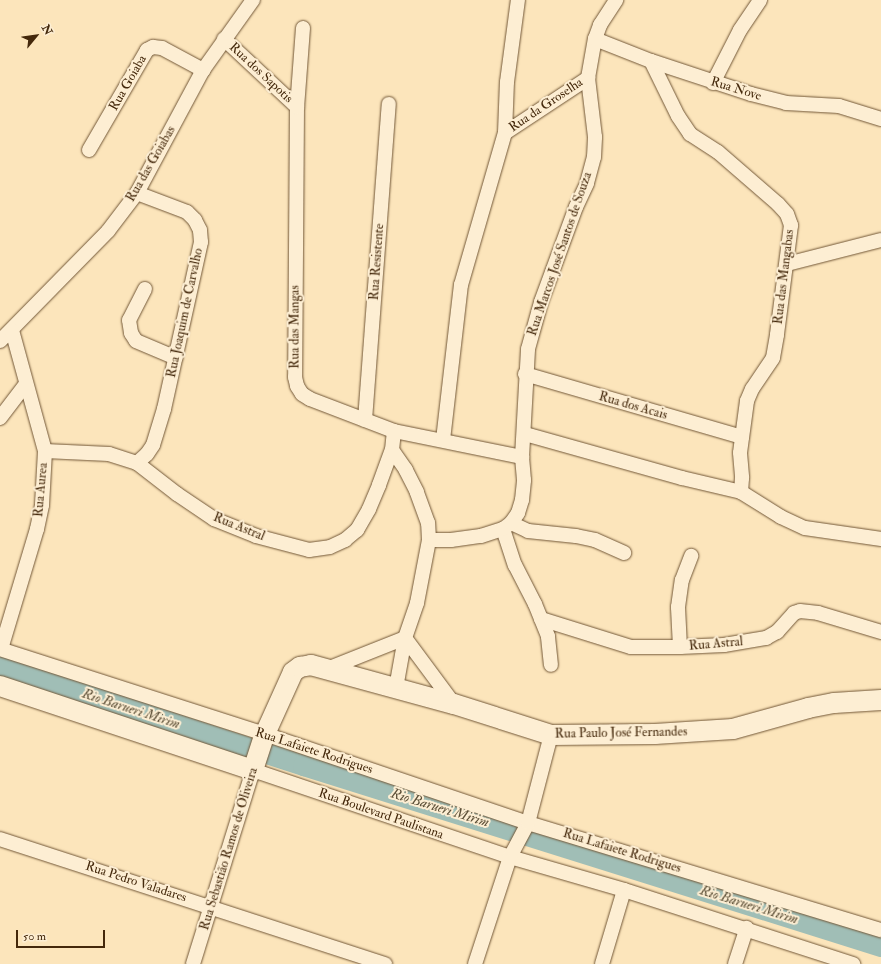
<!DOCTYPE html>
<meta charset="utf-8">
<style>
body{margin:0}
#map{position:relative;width:881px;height:964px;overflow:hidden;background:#fce5bb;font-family:"IM FELL Double Pica",serif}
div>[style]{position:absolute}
.river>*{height:21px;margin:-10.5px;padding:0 10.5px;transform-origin:10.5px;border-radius:10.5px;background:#a0beb6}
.roads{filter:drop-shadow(0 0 1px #725737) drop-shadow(0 0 1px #725737)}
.minor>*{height:14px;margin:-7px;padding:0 7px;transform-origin:7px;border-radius:7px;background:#fdeed3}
.secondary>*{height:20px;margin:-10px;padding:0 10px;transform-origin:10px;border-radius:10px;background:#fdeed3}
span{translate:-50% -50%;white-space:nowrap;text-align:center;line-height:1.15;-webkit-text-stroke:4px #fdeed3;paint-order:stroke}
.street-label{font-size:13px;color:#44280b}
.water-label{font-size:14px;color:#5b4e36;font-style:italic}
.north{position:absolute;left:16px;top:16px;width:40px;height:40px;-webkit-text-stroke:3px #fdeed3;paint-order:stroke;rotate:61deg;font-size:11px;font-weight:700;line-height:16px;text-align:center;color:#44280b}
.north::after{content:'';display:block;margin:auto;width:14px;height:18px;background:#44280b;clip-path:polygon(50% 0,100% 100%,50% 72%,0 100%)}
.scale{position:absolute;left:16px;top:930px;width:89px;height:18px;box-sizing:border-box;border:2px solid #44280b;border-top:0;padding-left:5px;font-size:12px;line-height:14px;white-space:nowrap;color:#44280b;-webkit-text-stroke:3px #fdeed3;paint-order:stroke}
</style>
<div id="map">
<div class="river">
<i style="left:0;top:666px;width:319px;rotate:18.1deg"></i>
<i style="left:303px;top:765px;width:606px;rotate:17.39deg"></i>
</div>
<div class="roads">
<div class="minor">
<i style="left:303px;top:28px;width:79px;rotate:94.3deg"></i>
<i style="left:297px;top:107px;width:270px;rotate:90.4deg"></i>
<i style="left:295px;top:377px;width:9px;rotate:77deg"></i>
<i style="left:297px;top:386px;width:9px;rotate:58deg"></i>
<i style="left:302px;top:394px;width:9px;rotate:32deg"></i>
<i style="left:310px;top:399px;width:90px;rotate:20.9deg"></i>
<i style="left:394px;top:431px;width:131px;rotate:11.5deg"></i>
<i style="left:224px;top:39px;width:100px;rotate:43deg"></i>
<i style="left:595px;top:39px;width:60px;rotate:21.4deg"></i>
<i style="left:651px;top:61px;width:105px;rotate:18.3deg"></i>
<i style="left:751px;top:94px;width:36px;rotate:14deg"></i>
<i style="left:786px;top:103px;width:53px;rotate:3.2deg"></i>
<i style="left:839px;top:106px;width:44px;rotate:17.2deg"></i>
<i style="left:651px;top:61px;width:61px;rotate:63.9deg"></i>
<i style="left:678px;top:116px;width:22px;rotate:56deg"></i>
<i style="left:690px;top:134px;width:33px;rotate:33deg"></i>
<i style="left:718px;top:152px;width:79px;rotate:40.9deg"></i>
<i style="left:778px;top:204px;width:13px;rotate:48deg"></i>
<i style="left:787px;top:214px;width:12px;rotate:70deg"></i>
<i style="left:791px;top:225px;width:111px;rotate:97.3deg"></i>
<i style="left:777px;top:335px;width:23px;rotate:100deg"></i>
<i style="left:773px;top:358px;width:37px;rotate:124deg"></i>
<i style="left:752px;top:389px;width:13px;rotate:113deg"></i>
<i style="left:747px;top:401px;width:52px;rotate:97.7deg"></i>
<i style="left:740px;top:453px;width:25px;rotate:85deg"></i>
<i style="left:742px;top:478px;width:14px;rotate:94deg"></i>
<i style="left:713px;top:83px;width:59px;rotate:-63deg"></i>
<i style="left:740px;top:30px;width:36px;rotate:-56deg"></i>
<i style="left:505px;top:133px;width:100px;rotate:-33.5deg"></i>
<i style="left:89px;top:150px;width:116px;rotate:-59.9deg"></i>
<i style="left:147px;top:50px;width:7px;rotate:-27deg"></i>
<i style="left:153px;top:47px;width:9px;rotate:6deg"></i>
<i style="left:162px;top:48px;width:47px;rotate:28.2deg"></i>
<i style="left:787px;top:264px;width:97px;rotate:-14.3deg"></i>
<i style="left:145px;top:289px;width:35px;rotate:117deg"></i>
<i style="left:129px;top:320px;width:13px;rotate:81deg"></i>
<i style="left:131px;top:333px;width:9px;rotate:58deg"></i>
<i style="left:136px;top:341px;width:43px;rotate:23deg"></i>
<i style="left:0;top:341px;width:154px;rotate:-45.5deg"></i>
<i style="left:108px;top:231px;width:48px;rotate:-52.7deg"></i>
<i style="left:137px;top:193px;width:140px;rotate:-61.8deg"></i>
<i style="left:203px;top:70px;width:86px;rotate:-54.5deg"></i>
<i style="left:525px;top:374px;width:226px;rotate:16.2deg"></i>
<i style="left:0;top:418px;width:43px;rotate:-52.6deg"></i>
<i style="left:365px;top:420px;width:317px;rotate:-85.7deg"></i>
<i style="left:525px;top:434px;width:163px;rotate:15.7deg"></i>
<i style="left:682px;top:478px;width:61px;rotate:13.3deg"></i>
<i style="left:741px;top:492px;width:47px;rotate:32deg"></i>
<i style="left:781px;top:517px;width:26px;rotate:25deg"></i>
<i style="left:805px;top:528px;width:77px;rotate:8.2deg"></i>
<i style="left:443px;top:440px;width:156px;rotate:-83.4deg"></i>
<i style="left:461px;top:285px;width:158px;rotate:-73.9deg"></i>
<i style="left:505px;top:133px;width:51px;rotate:-87.8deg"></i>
<i style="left:507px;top:82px;width:83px;rotate:-82.4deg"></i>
<i style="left:45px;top:451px;width:64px;rotate:2.7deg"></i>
<i style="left:109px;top:454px;width:29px;rotate:18deg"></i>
<i style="left:137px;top:463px;width:51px;rotate:37.8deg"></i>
<i style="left:177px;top:494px;width:45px;rotate:34deg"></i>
<i style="left:214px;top:519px;width:45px;rotate:22deg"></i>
<i style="left:256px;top:536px;width:55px;rotate:14.8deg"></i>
<i style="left:309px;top:550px;width:21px;rotate:-8deg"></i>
<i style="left:330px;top:547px;width:17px;rotate:-25deg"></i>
<i style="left:345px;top:540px;width:16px;rotate:-40deg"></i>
<i style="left:357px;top:530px;width:24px;rotate:-60deg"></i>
<i style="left:369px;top:509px;width:26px;rotate:-67deg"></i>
<i style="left:379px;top:485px;width:37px;rotate:-70deg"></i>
<i style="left:392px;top:450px;width:19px;rotate:-84deg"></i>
<i style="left:137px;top:463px;width:13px;rotate:-42deg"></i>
<i style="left:147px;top:454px;width:11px;rotate:-56deg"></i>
<i style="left:153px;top:445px;width:38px;rotate:-73deg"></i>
<i style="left:164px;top:409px;width:171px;rotate:-77.5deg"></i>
<i style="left:201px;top:242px;width:12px;rotate:-95deg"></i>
<i style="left:200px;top:230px;width:11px;rotate:-117deg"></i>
<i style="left:195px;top:220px;width:11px;rotate:-135deg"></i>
<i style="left:187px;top:212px;width:53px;rotate:-159.2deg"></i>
<i style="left:511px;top:523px;width:19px;rotate:25deg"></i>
<i style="left:528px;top:531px;width:48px;rotate:5.9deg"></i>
<i style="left:576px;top:536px;width:19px;rotate:12deg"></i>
<i style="left:595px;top:540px;width:32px;rotate:24deg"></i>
<i style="left:503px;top:529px;width:38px;rotate:72deg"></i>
<i style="left:515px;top:565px;width:44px;rotate:62.9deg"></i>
<i style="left:535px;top:604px;width:35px;rotate:68deg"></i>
<i style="left:548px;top:637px;width:28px;rotate:84deg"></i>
<i style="left:429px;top:540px;width:22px"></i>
<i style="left:451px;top:540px;width:30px;rotate:-8deg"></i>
<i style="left:481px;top:536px;width:23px;rotate:-18deg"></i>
<i style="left:503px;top:529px;width:10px;rotate:-37deg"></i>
<i style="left:511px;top:523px;width:12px;rotate:-55deg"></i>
<i style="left:518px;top:513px;width:14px;rotate:-73deg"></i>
<i style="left:522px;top:500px;width:20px;rotate:-84deg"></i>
<i style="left:524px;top:480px;width:23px;rotate:-95deg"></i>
<i style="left:522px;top:457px;width:108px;rotate:-86.8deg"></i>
<i style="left:528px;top:349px;width:49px;rotate:-74.5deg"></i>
<i style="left:541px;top:302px;width:101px;rotate:-69.8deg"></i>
<i style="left:576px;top:207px;width:26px;rotate:-65deg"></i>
<i style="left:587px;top:183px;width:27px;rotate:-75deg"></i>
<i style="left:594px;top:157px;width:20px;rotate:-87deg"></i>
<i style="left:595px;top:137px;width:59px;rotate:-96.8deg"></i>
<i style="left:588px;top:78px;width:40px;rotate:-80deg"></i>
<i style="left:595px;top:39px;width:15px;rotate:-70deg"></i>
<i style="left:600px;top:25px;width:30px;rotate:-57deg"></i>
<i style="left:541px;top:619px;width:94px;rotate:17.3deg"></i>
<i style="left:631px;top:647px;width:49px"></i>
<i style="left:680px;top:647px;width:44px;rotate:-2.6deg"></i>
<i style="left:724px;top:645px;width:43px;rotate:-9.5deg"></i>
<i style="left:766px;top:638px;width:13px;rotate:-29deg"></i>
<i style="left:777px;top:632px;width:25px;rotate:-48deg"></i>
<i style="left:794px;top:613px;width:6px;rotate:-18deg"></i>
<i style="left:800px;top:611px;width:18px;rotate:6deg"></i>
<i style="left:818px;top:613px;width:66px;rotate:16.8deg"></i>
<i style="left:680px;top:647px;width:40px;rotate:-92.9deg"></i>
<i style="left:678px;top:607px;width:27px;rotate:-82deg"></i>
<i style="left:682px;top:580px;width:26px;rotate:-69deg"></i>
<i style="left:0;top:649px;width:278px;rotate:17.8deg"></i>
<i style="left:265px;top:734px;width:278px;rotate:18.7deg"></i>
<i style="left:528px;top:823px;width:369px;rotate:16.9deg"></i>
<i style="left:1px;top:649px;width:125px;rotate:-73.3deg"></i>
<i style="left:37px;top:529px;width:25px;rotate:-78deg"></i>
<i style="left:42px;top:505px;width:54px;rotate:-86.8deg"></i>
<i style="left:45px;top:451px;width:125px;rotate:-105.3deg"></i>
<i style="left:327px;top:669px;width:84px;rotate:-21.7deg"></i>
<i style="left:405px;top:638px;width:37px;rotate:-71deg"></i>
<i style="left:417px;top:603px;width:64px;rotate:-79.2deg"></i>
<i style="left:429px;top:540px;width:17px;rotate:-93deg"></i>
<i style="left:428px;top:523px;width:33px;rotate:-110deg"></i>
<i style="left:417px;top:492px;width:25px;rotate:-117deg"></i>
<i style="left:406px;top:470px;width:24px;rotate:-125deg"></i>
<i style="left:396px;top:688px;width:51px;rotate:-79.8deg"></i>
<i style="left:405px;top:638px;width:82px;rotate:53.4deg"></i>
<i style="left:0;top:839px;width:405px;rotate:18deg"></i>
<i style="left:193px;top:964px;width:203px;rotate:-72.8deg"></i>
<i style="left:253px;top:770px;width:271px;rotate:18.7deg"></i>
<i style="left:510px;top:857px;width:119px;rotate:16.1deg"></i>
<i style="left:624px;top:890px;width:241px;rotate:17.9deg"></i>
<i style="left:475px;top:964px;width:113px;rotate:-71.9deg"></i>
<i style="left:510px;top:857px;width:38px;rotate:-62deg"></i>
<i style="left:528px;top:823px;width:91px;rotate:-75.4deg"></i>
<i style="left:602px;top:964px;width:77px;rotate:-73.4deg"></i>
<i style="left:735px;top:964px;width:38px;rotate:-72deg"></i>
</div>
<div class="secondary">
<i style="left:0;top:686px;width:267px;rotate:18.4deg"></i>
<i style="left:253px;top:770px;width:38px;rotate:-72deg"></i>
<i style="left:265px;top:734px;width:68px;rotate:-65.7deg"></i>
<i style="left:293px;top:672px;width:9px;rotate:-36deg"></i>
<i style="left:300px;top:667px;width:11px;rotate:-10deg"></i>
<i style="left:311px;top:665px;width:148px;rotate:15.3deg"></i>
<i style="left:454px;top:704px;width:102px;rotate:17.7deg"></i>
<i style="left:551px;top:735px;width:104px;rotate:-0.6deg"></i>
<i style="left:655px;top:734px;width:78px;rotate:-3.7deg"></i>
<i style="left:733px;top:729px;width:78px;rotate:-15.6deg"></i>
<i style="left:808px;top:708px;width:26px;rotate:-11deg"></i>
<i style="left:834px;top:703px;width:47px;rotate:-3.7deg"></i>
</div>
</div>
<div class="street-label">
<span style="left:261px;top:73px;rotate:43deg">Rua dos Sapotis</span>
<span style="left:128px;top:83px;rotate:-60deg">Rua Goiaba</span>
<span style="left:736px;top:89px;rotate:17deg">Rua Nove</span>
<span style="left:546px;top:105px;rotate:-34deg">Rua da Groselha</span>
<span style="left:151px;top:164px;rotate:-60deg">Rua das Goiabas</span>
<span style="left:560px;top:254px;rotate:-71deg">Rua Marcos José Santos de Souza</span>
<span style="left:377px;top:262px;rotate:-86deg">Rua Resistente</span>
<span style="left:784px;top:277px;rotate:-83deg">Rua das Mangabas</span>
<span style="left:185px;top:313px;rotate:-78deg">Rua Joaquim de Carvalho</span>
<span style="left:295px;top:327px;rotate:-90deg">Rua das Mangas</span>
<span style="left:633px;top:406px;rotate:16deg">Rua dos Acais</span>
<span style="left:41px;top:490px;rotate:-85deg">Rua Aurea</span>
<span style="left:239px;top:527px;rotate:22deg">Rua Astral</span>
<span style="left:716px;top:644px;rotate:-5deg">Rua Astral</span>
<span style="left:621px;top:733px;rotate:-1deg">Rua Paulo José Fernandes</span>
<span style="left:314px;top:751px;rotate:18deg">Rua Lafaiete Rodrigues</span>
<span style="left:381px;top:814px;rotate:19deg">Rua Boulevard Paulistana</span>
<span style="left:229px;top:849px;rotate:-73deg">Rua Sebastião Ramos de Oliveira</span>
<span style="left:622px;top:851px;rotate:17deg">Rua Lafaiete Rodrigues</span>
<span style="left:136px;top:882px;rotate:18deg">Rua Pedro Valadares</span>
</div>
<div class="water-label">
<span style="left:131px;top:709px;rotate:18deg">Rio Barueri Mirim</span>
<span style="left:440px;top:808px;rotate:17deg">Rio Barueri Mirim</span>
<span style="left:749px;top:905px;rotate:17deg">Rio Barueri Mirim</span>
</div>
<div class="north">N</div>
<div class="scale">50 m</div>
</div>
